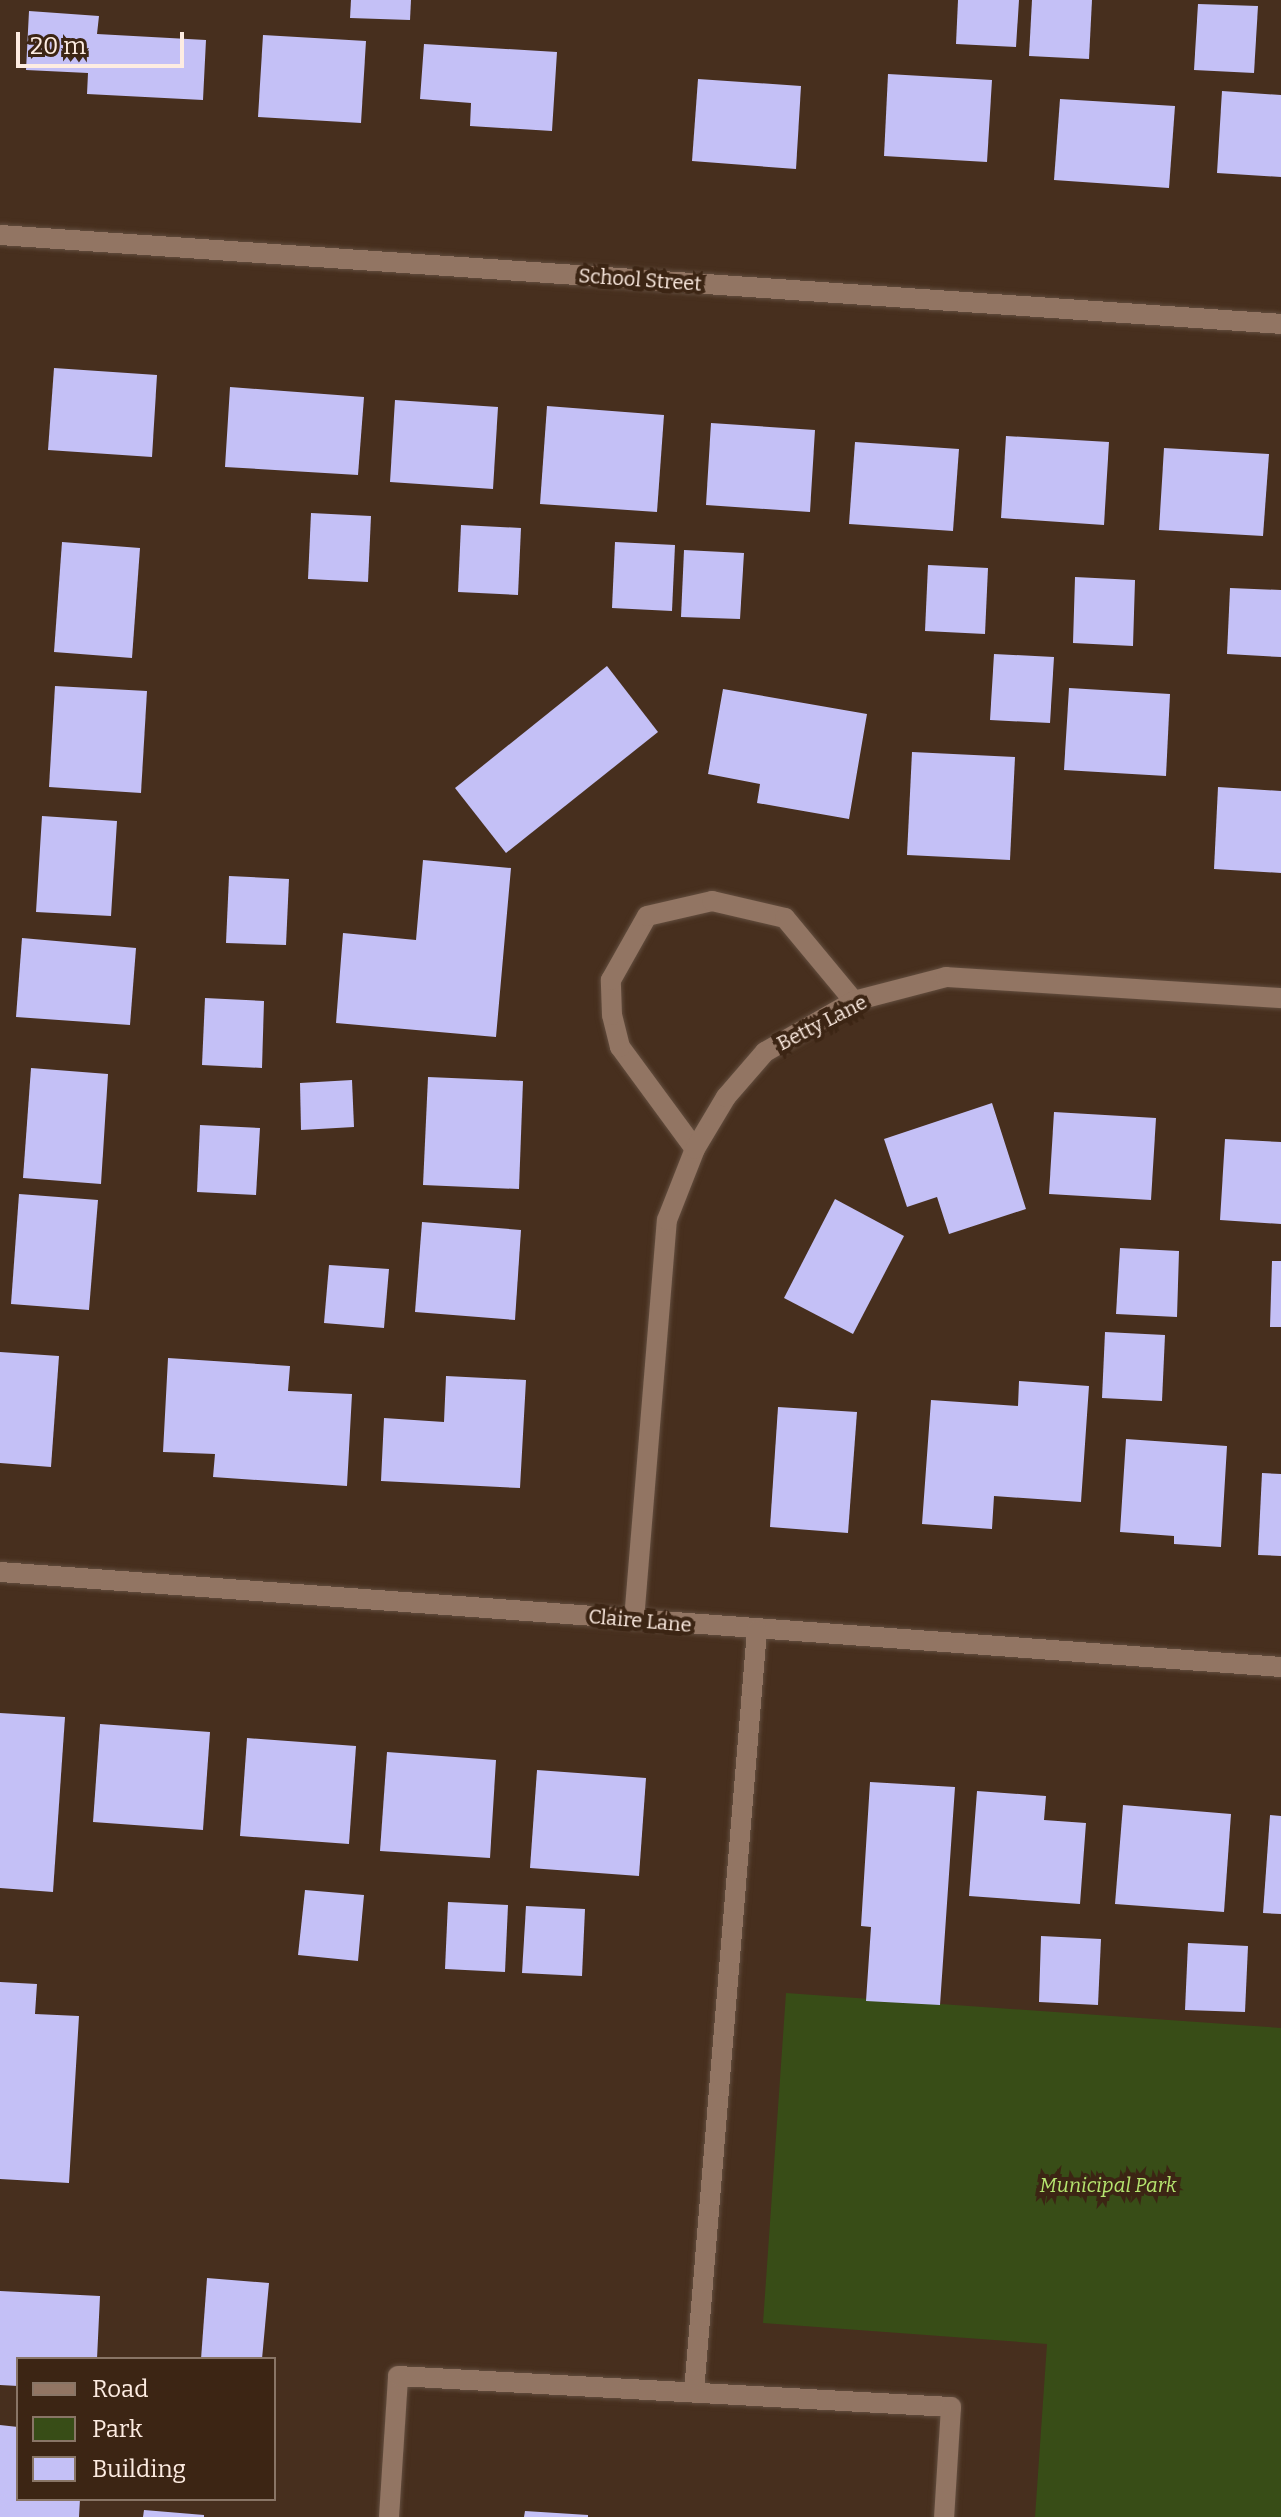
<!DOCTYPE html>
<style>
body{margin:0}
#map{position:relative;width:1281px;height:2517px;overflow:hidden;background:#472f1e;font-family:Bitter,serif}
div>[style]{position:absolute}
.green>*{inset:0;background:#384d17}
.building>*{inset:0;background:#c4c0f6}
.roads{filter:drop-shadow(0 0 2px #634e3f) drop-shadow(0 0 2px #634e3f)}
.minor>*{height:20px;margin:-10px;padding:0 10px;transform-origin:10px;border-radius:10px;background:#927563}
span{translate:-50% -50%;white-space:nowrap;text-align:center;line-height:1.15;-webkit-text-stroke:8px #3c2514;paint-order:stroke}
.street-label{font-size:20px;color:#fdece2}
.park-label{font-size:20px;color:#b5e56f;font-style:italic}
.legend{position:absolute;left:16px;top:2357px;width:260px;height:144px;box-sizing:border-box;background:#3c2514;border:2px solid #897566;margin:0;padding:10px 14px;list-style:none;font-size:24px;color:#fdece2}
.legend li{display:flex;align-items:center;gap:16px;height:40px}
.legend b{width:40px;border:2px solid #897566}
.scale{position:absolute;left:16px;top:32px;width:168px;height:36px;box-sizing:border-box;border:4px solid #fdece2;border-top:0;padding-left:10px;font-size:24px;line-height:28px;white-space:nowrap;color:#fdece2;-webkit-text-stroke:6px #3c2514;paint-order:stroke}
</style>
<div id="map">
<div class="green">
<i style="clip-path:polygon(786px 1993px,1281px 2028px,1281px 2517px,1035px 2517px,1047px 2344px,763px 2323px)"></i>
</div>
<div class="building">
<i style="clip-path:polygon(351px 0,411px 0,410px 20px,350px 18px)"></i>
<i style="clip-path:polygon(958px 0,1019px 0,1016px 47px,956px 44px)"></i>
<i style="clip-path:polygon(1032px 0,1092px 0,1089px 59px,1029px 56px)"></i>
<i style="clip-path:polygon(1198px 4px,1258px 6px,1254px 73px,1194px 70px)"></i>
<i style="clip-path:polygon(29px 11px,99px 16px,97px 34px,206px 40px,203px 100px,87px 94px,88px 73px,26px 70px)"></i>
<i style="clip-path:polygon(263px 35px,366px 41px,361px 123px,258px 117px)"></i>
<i style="clip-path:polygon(424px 44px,557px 52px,552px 131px,470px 126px,471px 103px,420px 99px)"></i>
<i style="clip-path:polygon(888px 74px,992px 80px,987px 162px,884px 156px)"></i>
<i style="clip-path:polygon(698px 79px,801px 86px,796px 169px,692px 161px)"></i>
<i style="clip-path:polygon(1222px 91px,1281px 95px,1281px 177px,1217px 173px)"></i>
<i style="clip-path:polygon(1060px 99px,1175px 106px,1169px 188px,1054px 180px)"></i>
<i style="clip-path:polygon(54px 368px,157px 375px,152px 457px,48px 450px)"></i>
<i style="clip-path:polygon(230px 387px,364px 397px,358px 475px,225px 467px)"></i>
<i style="clip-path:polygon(395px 400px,498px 407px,493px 489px,390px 482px)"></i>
<i style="clip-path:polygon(547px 406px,664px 415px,657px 512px,540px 504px)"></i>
<i style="clip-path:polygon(711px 423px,815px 430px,810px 512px,706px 505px)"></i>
<i style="clip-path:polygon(1006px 436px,1109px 442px,1104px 525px,1001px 518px)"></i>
<i style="clip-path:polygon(855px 442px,959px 449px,953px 531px,849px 524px)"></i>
<i style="clip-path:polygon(1164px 448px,1269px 454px,1263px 536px,1159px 530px)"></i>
<i style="clip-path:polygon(311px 513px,371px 516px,368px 582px,308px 579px)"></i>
<i style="clip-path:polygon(461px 525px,521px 528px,518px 595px,458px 592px)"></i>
<i style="clip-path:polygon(62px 542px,140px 548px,132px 658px,54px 652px)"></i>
<i style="clip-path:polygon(615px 542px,675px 545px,672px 611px,612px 608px)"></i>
<i style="clip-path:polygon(684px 550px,744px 553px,740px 619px,681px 617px)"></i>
<i style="clip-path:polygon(928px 565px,988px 568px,985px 634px,925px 631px)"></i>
<i style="clip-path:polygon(1075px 577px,1135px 580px,1133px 646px,1073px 643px)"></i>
<i style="clip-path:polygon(1230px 588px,1281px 590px,1281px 657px,1227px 654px)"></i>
<i style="clip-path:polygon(994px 654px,1054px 657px,1050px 723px,990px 720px)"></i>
<i style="clip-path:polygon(607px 666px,658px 732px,506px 853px,455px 788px)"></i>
<i style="clip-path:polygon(55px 686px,147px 691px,141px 793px,49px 787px)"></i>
<i style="clip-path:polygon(1069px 688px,1170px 694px,1166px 776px,1064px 770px)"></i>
<i style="clip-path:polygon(723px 689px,867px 714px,849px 819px,757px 803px,760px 784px,708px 774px)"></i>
<i style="clip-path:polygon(912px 752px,1015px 757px,1010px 860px,907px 855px)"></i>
<i style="clip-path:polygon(1218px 787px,1281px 791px,1281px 873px,1214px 869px)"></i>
<i style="clip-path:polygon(42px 816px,117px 821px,111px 916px,36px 912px)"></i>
<i style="clip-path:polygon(423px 860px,511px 868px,496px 1037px,336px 1023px,343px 933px,416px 940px)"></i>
<i style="clip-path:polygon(229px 876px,289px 879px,286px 945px,226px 943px)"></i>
<i style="clip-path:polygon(22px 938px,136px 948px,130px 1025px,16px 1017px)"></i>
<i style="clip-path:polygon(205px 998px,264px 1001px,262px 1068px,202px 1065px)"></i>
<i style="clip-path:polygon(31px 1068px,108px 1074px,101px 1184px,23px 1178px)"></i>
<i style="clip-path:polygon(428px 1077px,523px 1081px,519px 1189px,423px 1185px)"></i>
<i style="clip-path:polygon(352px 1080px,354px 1127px,301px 1130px,300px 1083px)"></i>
<i style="clip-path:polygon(992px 1103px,1026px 1209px,949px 1234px,937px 1197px,907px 1207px,884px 1139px)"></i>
<i style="clip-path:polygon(1054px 1112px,1156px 1118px,1151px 1200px,1049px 1194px)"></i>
<i style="clip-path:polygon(200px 1125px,260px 1128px,256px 1195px,197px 1192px)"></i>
<i style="clip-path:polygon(1225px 1139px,1281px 1142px,1281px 1224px,1220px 1220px)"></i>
<i style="clip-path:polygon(19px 1194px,98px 1200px,89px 1310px,11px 1304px)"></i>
<i style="clip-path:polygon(835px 1199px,904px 1236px,853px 1334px,784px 1298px)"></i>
<i style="clip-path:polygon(422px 1222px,521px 1230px,515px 1320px,415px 1312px)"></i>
<i style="clip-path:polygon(1120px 1248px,1179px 1251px,1177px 1317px,1116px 1314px)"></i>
<i style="clip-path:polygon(1272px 1261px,1281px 1261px,1281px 1327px,1270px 1327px)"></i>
<i style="clip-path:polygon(329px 1265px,389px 1269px,384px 1328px,324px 1323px)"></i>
<i style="clip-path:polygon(1105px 1332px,1165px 1335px,1162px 1401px,1102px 1398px)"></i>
<i style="clip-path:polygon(0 1352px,59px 1356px,51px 1467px,0 1463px)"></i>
<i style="clip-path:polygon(168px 1358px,290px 1366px,288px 1391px,352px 1394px,347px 1486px,213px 1477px,215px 1454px,163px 1452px)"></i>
<i style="clip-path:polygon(446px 1376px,526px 1380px,520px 1488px,381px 1481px,384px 1418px,444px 1422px)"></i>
<i style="clip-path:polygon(1019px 1381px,1089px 1386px,1081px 1502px,994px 1496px,992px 1529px,922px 1524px,931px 1400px,1018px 1406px)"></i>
<i style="clip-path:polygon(778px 1407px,857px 1412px,848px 1533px,770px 1527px)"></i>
<i style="clip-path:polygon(1126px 1439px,1227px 1446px,1221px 1547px,1174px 1544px,1174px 1536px,1120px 1532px)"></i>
<i style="clip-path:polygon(1262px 1473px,1281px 1474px,1281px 1556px,1258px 1555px)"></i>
<i style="clip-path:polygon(0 1713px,65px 1717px,53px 1892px,0 1888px)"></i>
<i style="clip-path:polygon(100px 1724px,210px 1732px,203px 1830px,93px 1822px)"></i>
<i style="clip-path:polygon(247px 1738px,356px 1746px,349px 1844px,240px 1836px)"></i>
<i style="clip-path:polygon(387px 1752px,496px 1760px,490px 1858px,380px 1851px)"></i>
<i style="clip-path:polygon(537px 1770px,646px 1778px,639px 1876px,530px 1868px)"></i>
<i style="clip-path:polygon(870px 1782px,955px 1787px,940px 2005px,866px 2001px,871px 1927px,861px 1926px)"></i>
<i style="clip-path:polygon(977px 1791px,1046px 1796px,1044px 1820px,1086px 1823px,1080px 1904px,969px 1896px)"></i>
<i style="clip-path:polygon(1123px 1805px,1231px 1814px,1224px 1912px,1115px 1904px)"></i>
<i style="clip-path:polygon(1270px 1815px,1281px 1816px,1281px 1914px,1263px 1913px)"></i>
<i style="clip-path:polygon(305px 1890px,364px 1895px,358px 1961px,298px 1955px)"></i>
<i style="clip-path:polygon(448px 1902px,508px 1905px,505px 1972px,445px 1969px)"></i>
<i style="clip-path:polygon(526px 1906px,585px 1909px,582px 1976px,522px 1973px)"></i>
<i style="clip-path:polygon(1041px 1936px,1101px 1939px,1098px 2005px,1039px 2002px)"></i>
<i style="clip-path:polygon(1188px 1943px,1248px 1946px,1245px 2012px,1185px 2010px)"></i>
<i style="clip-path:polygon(0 1982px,37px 1984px,35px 2014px,79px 2016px,69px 2183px,0 2179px)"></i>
<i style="clip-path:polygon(207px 2278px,269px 2283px,262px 2359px,201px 2359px)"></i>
<i style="clip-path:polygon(0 2291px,100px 2296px,97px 2359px,18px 2359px,18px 2386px,0 2385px)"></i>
<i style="clip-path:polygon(0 2425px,18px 2427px,18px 2499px,80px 2499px,79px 2517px,0 2517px)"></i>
<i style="clip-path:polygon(144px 2510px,204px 2515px,204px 2517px,143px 2517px)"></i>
<i style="clip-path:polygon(525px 2511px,588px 2515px,588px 2517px,524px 2517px)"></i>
</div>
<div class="roads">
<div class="minor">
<i style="left:0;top:235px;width:1284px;rotate:3.97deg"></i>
<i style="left:695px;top:1149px;width:127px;rotate:-126.3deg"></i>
<i style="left:620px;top:1047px;width:33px;rotate:-104deg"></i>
<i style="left:612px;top:1015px;width:35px;rotate:-92deg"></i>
<i style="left:611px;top:980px;width:73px;rotate:-60.6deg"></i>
<i style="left:647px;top:916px;width:67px;rotate:-13deg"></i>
<i style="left:712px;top:901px;width:75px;rotate:13.1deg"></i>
<i style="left:785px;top:918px;width:108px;rotate:50.3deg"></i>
<i style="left:0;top:1572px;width:1285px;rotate:4.24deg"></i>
<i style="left:634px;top:1620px;width:401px;rotate:-85.3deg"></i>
<i style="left:667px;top:1220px;width:76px;rotate:-68.5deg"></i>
<i style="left:695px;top:1149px;width:61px;rotate:-59.2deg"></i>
<i style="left:726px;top:1097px;width:60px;rotate:-49.1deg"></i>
<i style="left:765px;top:1052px;width:103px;rotate:-29.8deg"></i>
<i style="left:854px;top:1001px;width:95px;rotate:-14.6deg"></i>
<i style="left:946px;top:977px;width:336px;rotate:3.6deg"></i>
<i style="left:694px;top:2392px;width:764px;rotate:-85.27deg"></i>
<i style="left:389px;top:2517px;width:141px;rotate:-86.3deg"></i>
<i style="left:398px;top:2376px;width:554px;rotate:3.21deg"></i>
<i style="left:951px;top:2407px;width:110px;rotate:93.6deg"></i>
</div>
</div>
<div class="street-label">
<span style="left:640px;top:280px;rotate:4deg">School Street</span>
<span style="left:822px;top:1023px;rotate:-27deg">Betty Lane</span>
<span style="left:640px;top:1621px;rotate:5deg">Claire Lane</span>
</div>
<div class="park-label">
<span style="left:1108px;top:2185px">Municipal Park</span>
</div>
<ul class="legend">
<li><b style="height:10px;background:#927563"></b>Road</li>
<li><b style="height:22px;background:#384d17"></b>Park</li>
<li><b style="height:22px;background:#c4c0f6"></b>Building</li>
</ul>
<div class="scale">20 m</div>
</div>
